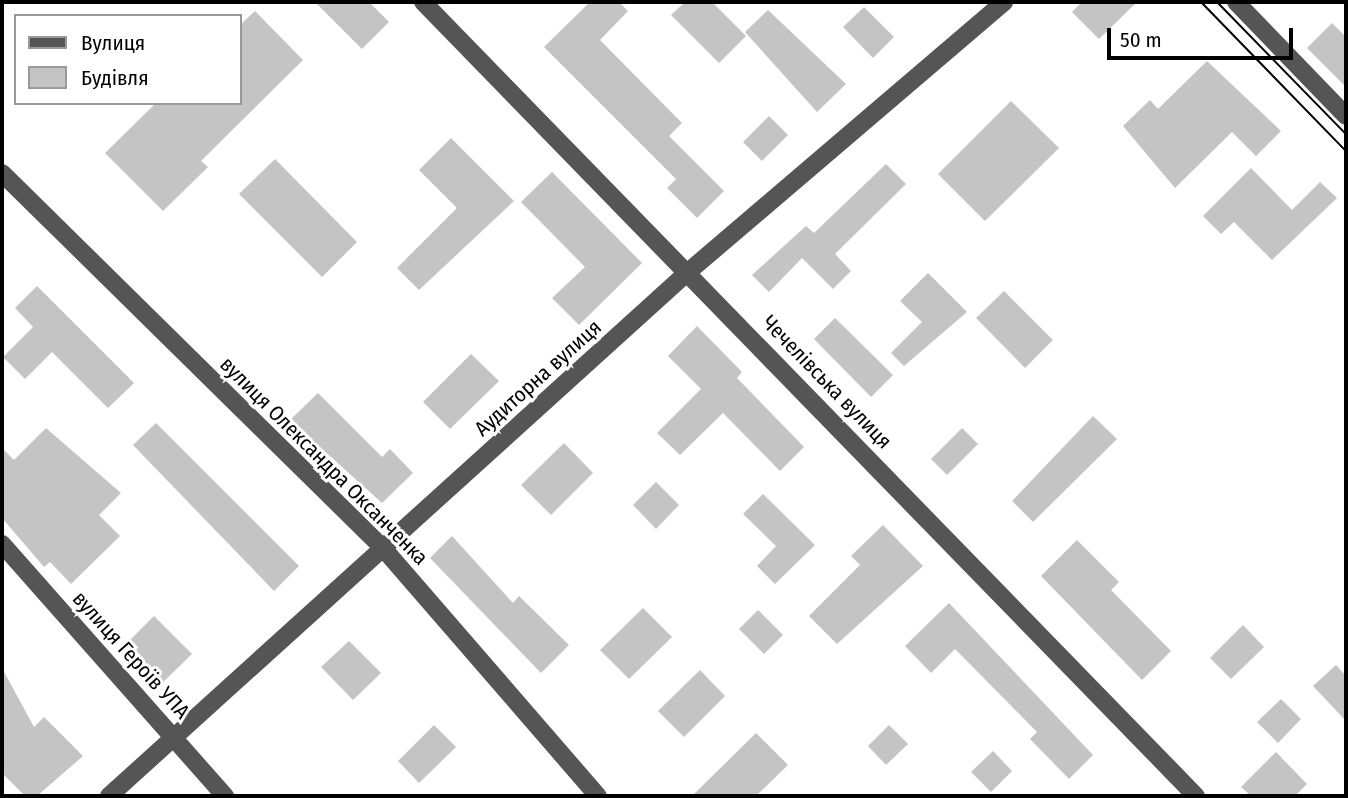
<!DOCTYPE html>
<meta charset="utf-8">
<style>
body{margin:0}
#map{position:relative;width:1348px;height:798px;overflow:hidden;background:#fff;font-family:"Fira Sans Condensed",sans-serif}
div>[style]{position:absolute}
.building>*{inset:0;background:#c4c4c4}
.minor>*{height:18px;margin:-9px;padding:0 9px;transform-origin:9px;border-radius:9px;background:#555}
.tram>*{height:2px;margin:-1px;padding:0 1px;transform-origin:1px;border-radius:1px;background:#000}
span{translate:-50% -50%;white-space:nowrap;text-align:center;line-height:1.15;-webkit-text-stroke:6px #fff;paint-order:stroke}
.street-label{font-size:21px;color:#000}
.frame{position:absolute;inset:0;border:4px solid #000;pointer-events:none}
.legend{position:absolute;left:14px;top:14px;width:228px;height:91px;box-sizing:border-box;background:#fff;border:2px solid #999;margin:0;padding:9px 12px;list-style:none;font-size:21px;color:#000}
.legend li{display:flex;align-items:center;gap:14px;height:35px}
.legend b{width:35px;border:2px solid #999}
.scale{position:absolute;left:1107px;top:28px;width:186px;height:32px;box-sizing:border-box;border:4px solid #000;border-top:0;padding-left:9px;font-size:21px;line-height:24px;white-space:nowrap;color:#000;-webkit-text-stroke:5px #fff;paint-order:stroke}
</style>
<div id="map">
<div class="building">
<i style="clip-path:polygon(315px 2px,369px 2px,389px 22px,362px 49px)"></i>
<i style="clip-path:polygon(590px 2px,619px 2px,628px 11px,600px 40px,682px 123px,669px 136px,724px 191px,697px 218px,667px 188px,676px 179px,544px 47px)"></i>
<i style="clip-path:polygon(685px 2px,712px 2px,746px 36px,719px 63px,671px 15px)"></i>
<i style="clip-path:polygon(1082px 2px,1137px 2px,1099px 39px,1072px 12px)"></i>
<i style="clip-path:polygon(864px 7px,894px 37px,873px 58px,843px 27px)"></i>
<i style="clip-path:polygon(768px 10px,846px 84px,817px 112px,745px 32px)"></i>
<i style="clip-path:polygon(255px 11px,303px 60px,201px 161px,208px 167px,163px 211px,105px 153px,156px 103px,240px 103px,240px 25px)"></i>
<i style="clip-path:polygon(1332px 23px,1346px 37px,1346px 87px,1307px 48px)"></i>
<i style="clip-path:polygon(1207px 61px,1281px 131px,1256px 156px,1232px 132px,1175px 188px,1123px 126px,1150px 100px,1158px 109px)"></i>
<i style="clip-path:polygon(1011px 101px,1059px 148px,985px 221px,938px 174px)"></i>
<i style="clip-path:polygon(769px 116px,788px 135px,762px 161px,743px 142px)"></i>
<i style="clip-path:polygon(451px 138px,514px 201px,419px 290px,397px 268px,457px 208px,419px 170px)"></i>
<i style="clip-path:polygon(275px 159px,357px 242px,322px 277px,239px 194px)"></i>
<i style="clip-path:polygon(886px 164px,906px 184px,835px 254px,851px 271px,833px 289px,802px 258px,769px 292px,752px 275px,806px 226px,814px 233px)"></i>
<i style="clip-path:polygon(1251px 168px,1292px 210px,1320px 182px,1337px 198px,1272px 260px,1234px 222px,1221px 234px,1203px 216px)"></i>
<i style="clip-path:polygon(552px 172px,642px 263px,579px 325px,552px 298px,585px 267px,521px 202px)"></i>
<i style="clip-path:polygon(928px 273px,967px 312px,904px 366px,891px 353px,922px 322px,900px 301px)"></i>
<i style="clip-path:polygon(37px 286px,134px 383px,108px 408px,52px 352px,25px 379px,3px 357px,33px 327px,15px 308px)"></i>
<i style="clip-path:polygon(1004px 291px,1053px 340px,1025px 368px,976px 318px)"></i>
<i style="clip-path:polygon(835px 318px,893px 375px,871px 397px,814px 339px)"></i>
<i style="clip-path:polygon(697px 326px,742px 372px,737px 378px,804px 447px,780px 471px,723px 413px,680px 455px,657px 433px,701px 389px,668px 356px)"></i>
<i style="clip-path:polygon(471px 354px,499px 381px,450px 429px,423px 402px)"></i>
<i style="clip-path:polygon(318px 393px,382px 457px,390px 449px,413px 473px,382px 503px,290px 420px)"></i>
<i style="clip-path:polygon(1093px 416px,1117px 439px,1033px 522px,1012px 501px)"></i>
<i style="clip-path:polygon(156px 423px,299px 566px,274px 591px,133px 445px)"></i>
<i style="clip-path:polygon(46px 428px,121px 493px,99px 515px,120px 536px,71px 584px,50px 562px,44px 567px,2px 518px,2px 448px,14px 460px)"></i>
<i style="clip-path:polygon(962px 428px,978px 444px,947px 475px,931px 459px)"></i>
<i style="clip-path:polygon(564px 443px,593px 473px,551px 515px,521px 485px)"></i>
<i style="clip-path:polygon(656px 482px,679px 505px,656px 529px,633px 505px)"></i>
<i style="clip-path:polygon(763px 494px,815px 545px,775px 584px,757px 566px,776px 546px,743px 514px)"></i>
<i style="clip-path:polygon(883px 525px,923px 566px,837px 644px,809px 616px,860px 565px,851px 556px)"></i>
<i style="clip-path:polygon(452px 536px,513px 603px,519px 596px,569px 645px,541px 673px,430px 558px)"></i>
<i style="clip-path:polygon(1077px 540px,1119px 582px,1111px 590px,1171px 651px,1142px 680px,1041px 576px)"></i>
<i style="clip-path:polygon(949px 603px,1093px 755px,1069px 779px,1030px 739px,1037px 732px,955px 649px,931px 673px,905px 646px)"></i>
<i style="clip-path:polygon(643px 608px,672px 637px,629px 679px,600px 650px)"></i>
<i style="clip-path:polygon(758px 610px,783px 635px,764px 654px,739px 629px)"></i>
<i style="clip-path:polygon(154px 616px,192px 654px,155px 690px,118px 652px)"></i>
<i style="clip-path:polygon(1243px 625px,1264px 647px,1231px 679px,1210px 658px)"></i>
<i style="clip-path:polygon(349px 641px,381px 673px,353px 700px,321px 667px)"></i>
<i style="clip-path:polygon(1336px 665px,1346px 676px,1346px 721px,1313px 686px)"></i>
<i style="clip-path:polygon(2px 668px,34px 727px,44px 717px,83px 756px,37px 796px,25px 796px,2px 773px)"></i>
<i style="clip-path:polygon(700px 670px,725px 696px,684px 737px,658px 711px)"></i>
<i style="clip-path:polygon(1281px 699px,1301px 719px,1278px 743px,1257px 722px)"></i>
<i style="clip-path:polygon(434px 725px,456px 747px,419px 783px,398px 761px)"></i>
<i style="clip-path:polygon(889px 725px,908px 744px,886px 765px,868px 746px)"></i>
<i style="clip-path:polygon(756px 733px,788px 765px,756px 796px,692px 796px)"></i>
<i style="clip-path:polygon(993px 751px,1012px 771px,991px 792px,971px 772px)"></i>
<i style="clip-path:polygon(1276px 752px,1307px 784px,1295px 796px,1251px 796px,1241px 787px)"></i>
</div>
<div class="minor">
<i style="left:423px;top:2px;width:1108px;rotate:45.77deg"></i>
<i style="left:1236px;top:2px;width:158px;rotate:46deg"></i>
<i style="left:2px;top:173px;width:535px;rotate:44.55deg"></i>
<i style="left:383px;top:548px;width:328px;rotate:49.1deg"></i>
<i style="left:2px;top:544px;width:337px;rotate:48.5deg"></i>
<i style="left:109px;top:796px;width:781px;rotate:-42.15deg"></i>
<i style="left:688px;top:272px;width:416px;rotate:-40.5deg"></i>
</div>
<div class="tram">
<i style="left:1201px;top:2px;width:208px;rotate:45.8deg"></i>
<i style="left:1217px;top:2px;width:185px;rotate:45.7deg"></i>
</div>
<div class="street-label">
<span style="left:538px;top:378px;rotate:-42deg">Аудиторна вулиця</span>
<span style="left:827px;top:382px;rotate:46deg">Чечелівська вулиця</span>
<span style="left:324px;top:461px;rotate:45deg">вулиця Олександра Оксанченка</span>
<span style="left:131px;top:655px;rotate:48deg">вулиця Героїв УПА</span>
</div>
<div class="frame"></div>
<ul class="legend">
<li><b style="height:9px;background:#555"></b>Вулиця</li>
<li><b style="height:19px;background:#c4c4c4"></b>Будівля</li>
</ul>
<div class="scale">50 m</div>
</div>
